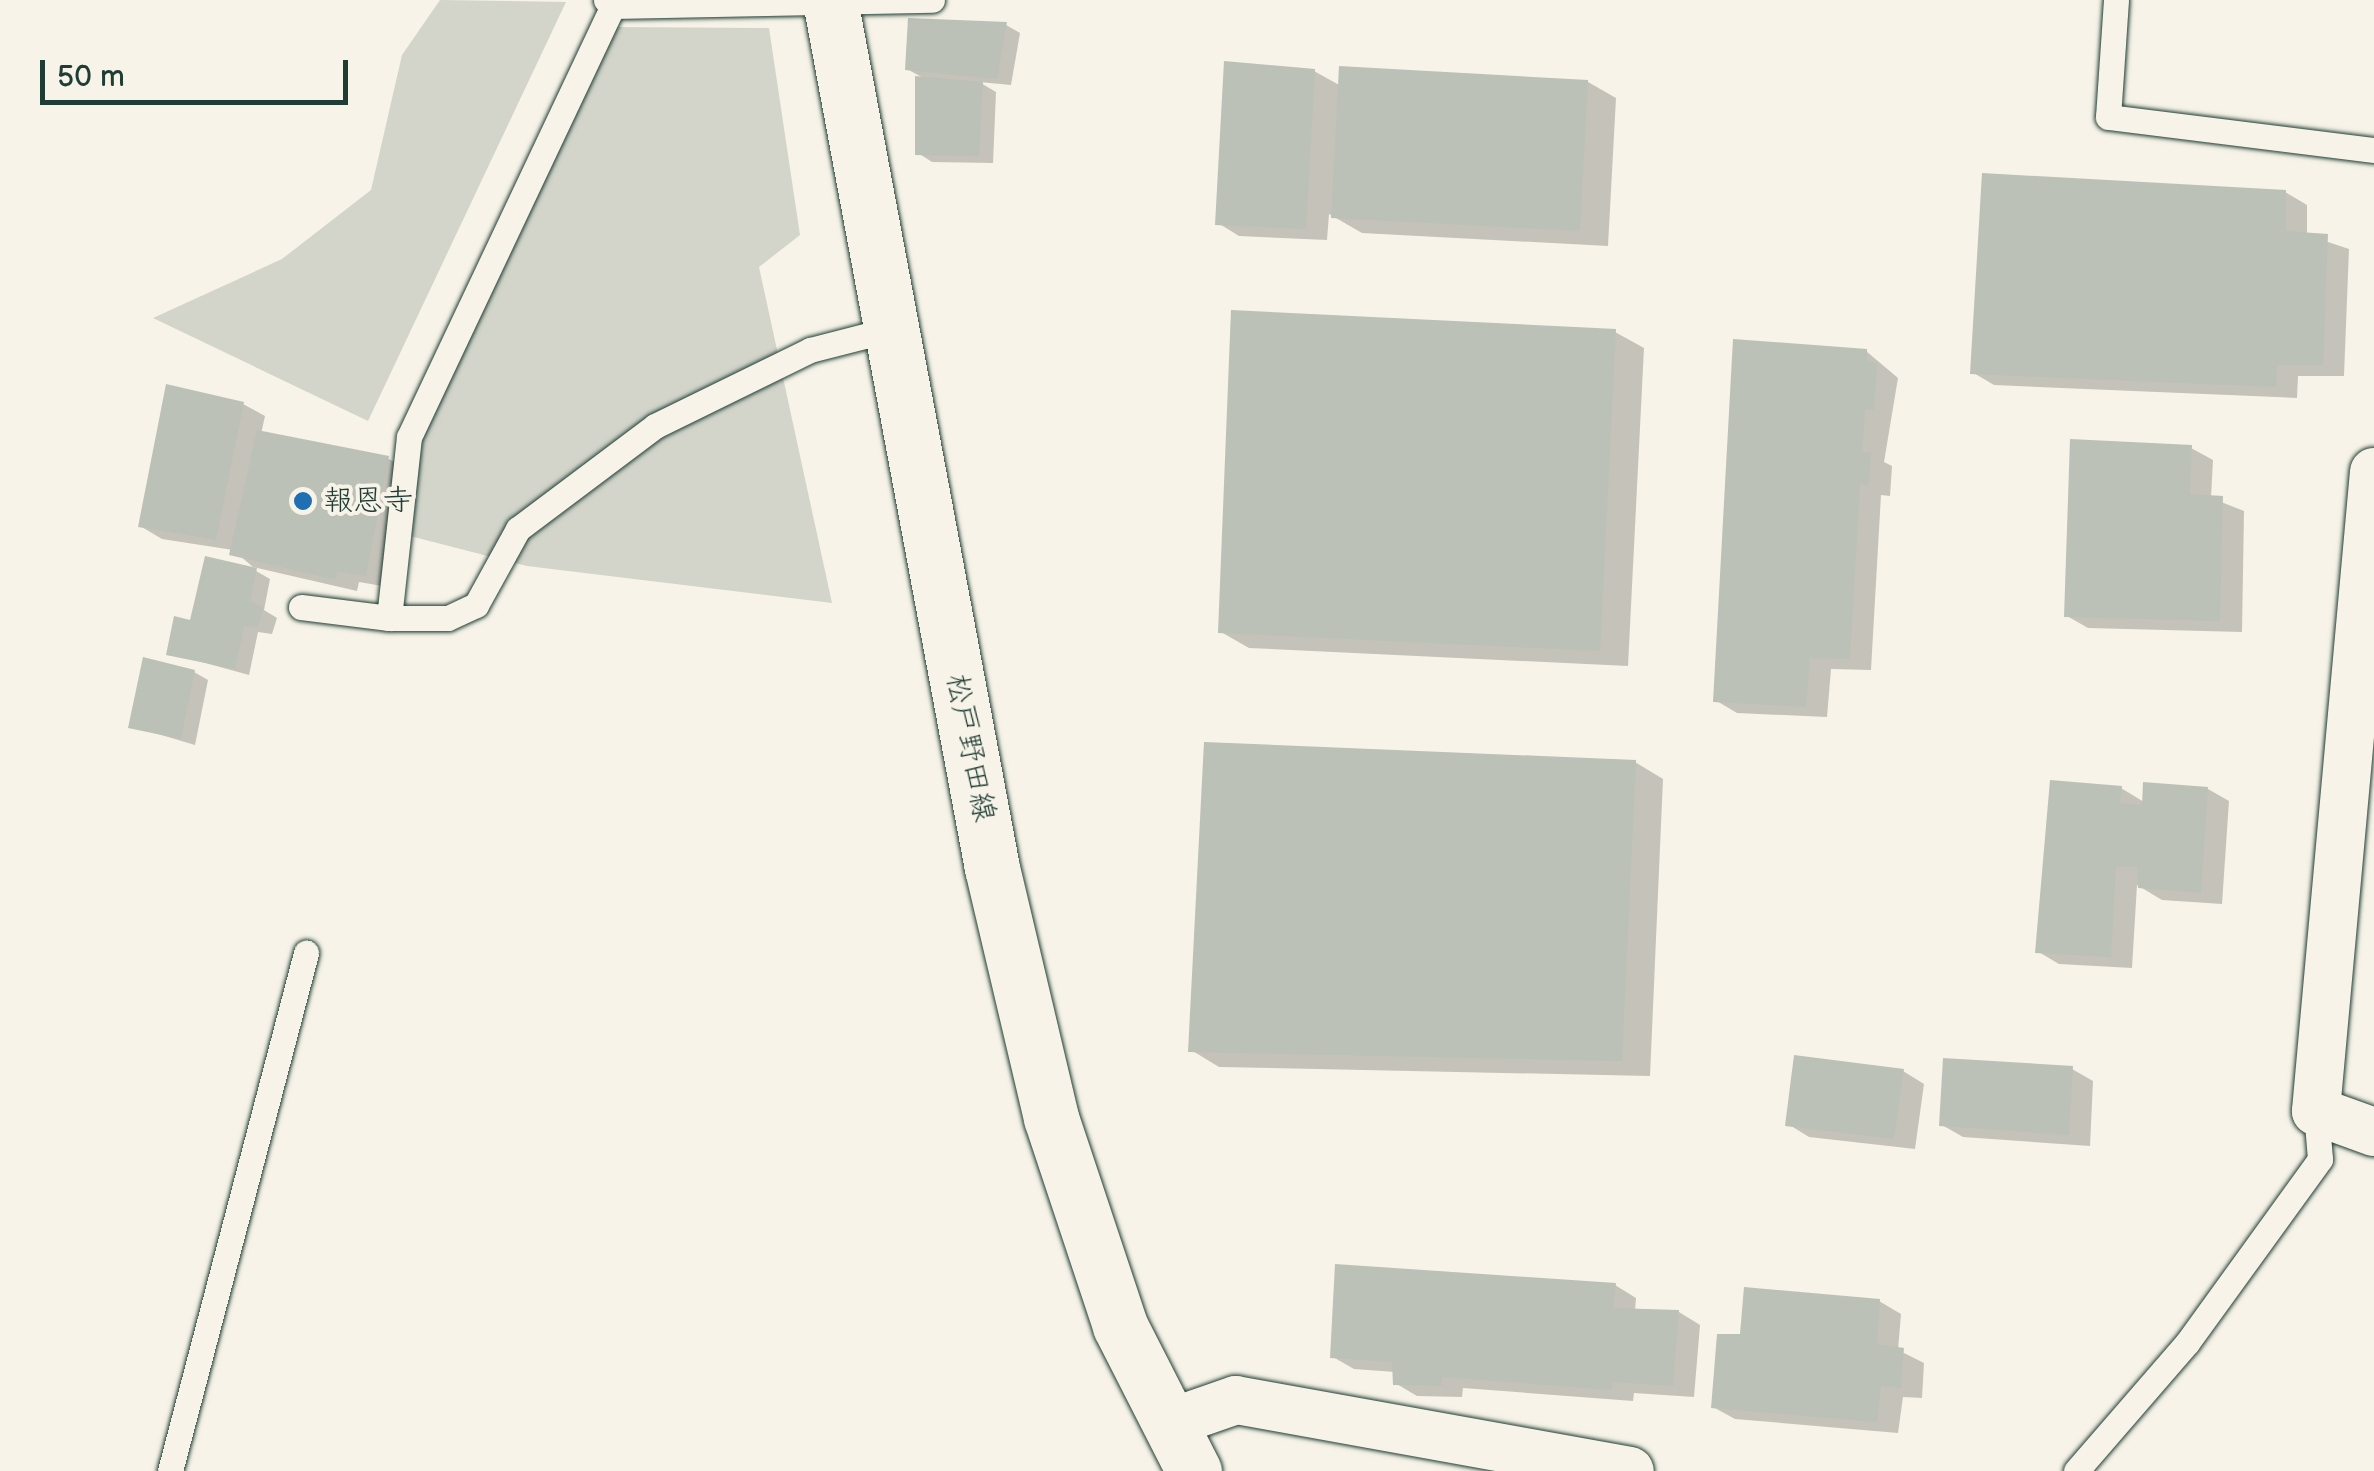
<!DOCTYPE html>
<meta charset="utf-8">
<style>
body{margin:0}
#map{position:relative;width:2374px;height:1471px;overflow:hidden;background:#f7f3e8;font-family:"Balsamiq Sans","Klee One",sans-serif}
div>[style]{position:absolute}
.green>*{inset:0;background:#d3d5ca}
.shadow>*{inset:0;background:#0003}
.building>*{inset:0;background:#bbc1b6}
.roads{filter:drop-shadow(0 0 2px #1f3d34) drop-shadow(0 0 2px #1f3d34)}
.service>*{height:25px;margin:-12.5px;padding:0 12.5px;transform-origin:12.5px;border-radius:12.5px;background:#f7f3e8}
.minor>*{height:48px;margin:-24px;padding:0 24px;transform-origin:24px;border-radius:24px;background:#f7f3e8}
.primary>*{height:55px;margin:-27.5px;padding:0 27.5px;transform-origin:27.5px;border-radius:27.5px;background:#f7f3e8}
.dots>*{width:28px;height:28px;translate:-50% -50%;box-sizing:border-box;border:5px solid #f7f3e8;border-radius:50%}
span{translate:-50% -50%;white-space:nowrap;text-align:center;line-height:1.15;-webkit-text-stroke:8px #f7f3e8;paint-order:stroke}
.poi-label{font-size:30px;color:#1f3d34}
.left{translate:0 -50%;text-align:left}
.street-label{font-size:30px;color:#1f3d34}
.scale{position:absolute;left:40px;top:60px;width:308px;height:45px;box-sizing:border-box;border:5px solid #1f3d34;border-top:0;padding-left:12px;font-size:30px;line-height:35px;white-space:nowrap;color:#1f3d34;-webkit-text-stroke:8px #f7f3e8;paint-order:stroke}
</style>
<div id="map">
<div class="green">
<i style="clip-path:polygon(440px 0,566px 2px,368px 421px,153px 318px,282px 259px,371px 190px,402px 55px)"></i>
<i style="clip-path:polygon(614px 27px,769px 28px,800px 235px,759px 267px,832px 603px,527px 566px,410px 536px,422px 436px)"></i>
</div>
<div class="shadow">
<i style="clip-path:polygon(1006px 25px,1020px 33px,1011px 85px,979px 82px,996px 92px,993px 163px,932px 162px,918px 153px,925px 79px,907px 69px)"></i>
<i style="clip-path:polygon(1314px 71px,1341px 86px,1588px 82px,1616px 98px,1608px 246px,1362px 233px,1329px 214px,1327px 240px,1239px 236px,1218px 223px)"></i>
<i style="clip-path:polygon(2285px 192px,2307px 205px,2307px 235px,2349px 249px,2344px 376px,2298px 376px,2297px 398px,1994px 385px,1972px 372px)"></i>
<i style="clip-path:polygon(1615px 332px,1644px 348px,1628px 666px,1249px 648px,1221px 632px)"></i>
<i style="clip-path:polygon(1866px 351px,1898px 378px,1884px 462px,1892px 466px,1890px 496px,1881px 495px,1871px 670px,1831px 669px,1827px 717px,1737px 713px,1715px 700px)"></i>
<i style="clip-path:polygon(243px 404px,265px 416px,261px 434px,389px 459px,410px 471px,388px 587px,359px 582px,357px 591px,253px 567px,233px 550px,162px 539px,140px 526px)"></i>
<i style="clip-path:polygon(2191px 448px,2213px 460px,2211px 498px,2244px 511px,2242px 632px,2088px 628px,2067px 616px)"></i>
<i style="clip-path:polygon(256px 571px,270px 579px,264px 610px,277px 618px,272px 634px,258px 632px,249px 675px,169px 653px,192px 623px)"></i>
<i style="clip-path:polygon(194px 672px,208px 680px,195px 745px,131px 726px)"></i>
<i style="clip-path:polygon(1635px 762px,1663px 779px,1650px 1076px,1219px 1067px,1191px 1050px)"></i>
<i style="clip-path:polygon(2121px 788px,2144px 802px,2208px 789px,2229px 801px,2222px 904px,2162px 900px,2137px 885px,2132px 968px,2059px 964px,2037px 951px)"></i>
<i style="clip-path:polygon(2072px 1069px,2093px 1081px,2090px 1146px,1963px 1137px,1942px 1125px)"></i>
<i style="clip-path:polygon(1903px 1071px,1924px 1084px,1915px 1149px,1809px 1137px,1788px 1124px)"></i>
<i style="clip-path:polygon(1615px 1285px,1636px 1298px,1635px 1311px,1679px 1312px,1700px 1325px,1694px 1397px,1634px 1393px,1633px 1401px,1463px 1388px,1462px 1397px,1417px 1396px,1395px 1383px,1395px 1372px,1354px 1369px,1333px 1357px)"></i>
<i style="clip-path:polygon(1879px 1301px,1901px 1314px,1898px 1350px,1924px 1363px,1922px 1398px,1903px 1397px,1898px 1433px,1735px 1419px,1713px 1407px,1742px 1337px)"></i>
</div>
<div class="building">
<i style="clip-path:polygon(908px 18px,1007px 22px,997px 79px,905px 70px)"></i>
<i style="clip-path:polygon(1224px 61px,1315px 69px,1306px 229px,1215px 225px)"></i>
<i style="clip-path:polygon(1339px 66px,1588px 80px,1580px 231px,1331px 218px)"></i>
<i style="clip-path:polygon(915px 76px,983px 82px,979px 156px,915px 155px)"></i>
<i style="clip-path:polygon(1982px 173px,2286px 190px,2286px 231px,2328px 234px,2323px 365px,2277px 365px,2276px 387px,1970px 374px)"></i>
<i style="clip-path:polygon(1231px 310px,1616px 329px,1600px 651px,1218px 633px)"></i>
<i style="clip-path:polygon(1733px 339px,1867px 349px,1867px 361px,1877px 363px,1874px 410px,1865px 410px,1862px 453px,1871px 452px,1869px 485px,1860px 484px,1850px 659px,1810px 658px,1806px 707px,1713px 702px)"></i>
<i style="clip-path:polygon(166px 384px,244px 402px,216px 540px,138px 527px)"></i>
<i style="clip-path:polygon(257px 430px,389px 456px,366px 576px,337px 571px,336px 580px,229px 555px)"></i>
<i style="clip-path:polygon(2070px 439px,2192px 445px,2190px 494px,2223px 496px,2220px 621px,2064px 617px)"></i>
<i style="clip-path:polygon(205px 556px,257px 568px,250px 602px,264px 607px,258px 627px,244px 626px,235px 669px,166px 655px,174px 616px,190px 620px)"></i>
<i style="clip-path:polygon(143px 657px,195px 670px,181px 739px,128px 728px)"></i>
<i style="clip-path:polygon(1204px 742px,1636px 760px,1622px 1061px,1188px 1052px)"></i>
<i style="clip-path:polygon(2050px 780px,2122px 786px,2120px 803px,2142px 805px,2143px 782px,2208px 787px,2201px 893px,2138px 888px,2137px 867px,2116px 867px,2111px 957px,2035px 953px)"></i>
<i style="clip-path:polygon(1794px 1055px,1904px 1069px,1894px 1139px,1785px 1126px)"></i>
<i style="clip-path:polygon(1943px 1058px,2073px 1066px,2069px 1135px,1939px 1126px)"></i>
<i style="clip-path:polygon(1335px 1264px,1616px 1283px,1613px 1308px,1679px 1310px,1673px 1386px,1613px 1382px,1611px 1390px,1442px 1377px,1441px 1386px,1393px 1385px,1392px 1362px,1330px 1358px)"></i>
<i style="clip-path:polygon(1744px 1287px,1880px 1299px,1877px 1344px,1904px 1348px,1901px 1388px,1881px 1386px,1877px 1422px,1711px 1408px,1717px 1334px,1740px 1334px)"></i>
</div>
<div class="roads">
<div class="service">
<i style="left:606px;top:0;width:9px;rotate:41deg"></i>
<i style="left:613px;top:6px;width:319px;rotate:-1.1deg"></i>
<i style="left:2116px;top:0;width:117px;rotate:93.9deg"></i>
<i style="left:2108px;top:117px;width:268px;rotate:7.1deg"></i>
<i style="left:301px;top:607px;width:89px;rotate:7.1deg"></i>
<i style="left:389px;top:618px;width:59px"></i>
<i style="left:448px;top:618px;width:31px;rotate:-25deg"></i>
<i style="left:476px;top:605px;width:87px;rotate:-61.1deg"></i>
<i style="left:518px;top:529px;width:171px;rotate:-36.9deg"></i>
<i style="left:655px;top:426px;width:173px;rotate:-26.1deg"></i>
<i style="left:810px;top:350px;width:85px;rotate:-14.4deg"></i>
<i style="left:389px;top:618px;width:182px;rotate:-83.7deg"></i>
<i style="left:409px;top:437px;width:477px;rotate:-64.7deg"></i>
<i style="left:170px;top:1471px;width:536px;rotate:-75.29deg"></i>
<i style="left:2076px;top:1471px;width:169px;rotate:-49.1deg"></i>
<i style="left:2187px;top:1343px;width:227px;rotate:-54.1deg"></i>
<i style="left:2320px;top:1159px;width:48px;rotate:-94.8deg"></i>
</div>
<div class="minor">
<i style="left:2374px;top:472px;width:642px;rotate:95.19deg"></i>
<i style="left:2316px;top:1111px;width:62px;rotate:19.9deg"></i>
<i style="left:1167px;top:1424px;width:73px;rotate:-19.2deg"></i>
<i style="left:1236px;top:1400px;width:400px;rotate:10.2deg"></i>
</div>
<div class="primary">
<i style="left:830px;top:0;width:883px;rotate:79.43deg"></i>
<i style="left:992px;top:868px;width:257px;rotate:76.7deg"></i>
<i style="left:1051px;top:1118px;width:219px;rotate:71.6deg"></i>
<i style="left:1120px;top:1326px;width:163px;rotate:63deg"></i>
</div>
</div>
<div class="dots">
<i style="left:303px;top:501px;background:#1f6fb2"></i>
</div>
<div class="poi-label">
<span class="left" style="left:323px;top:501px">報恩寺</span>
</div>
<div class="street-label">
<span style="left:970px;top:748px;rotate:79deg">松戸野田線</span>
</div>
<div class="scale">50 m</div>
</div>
